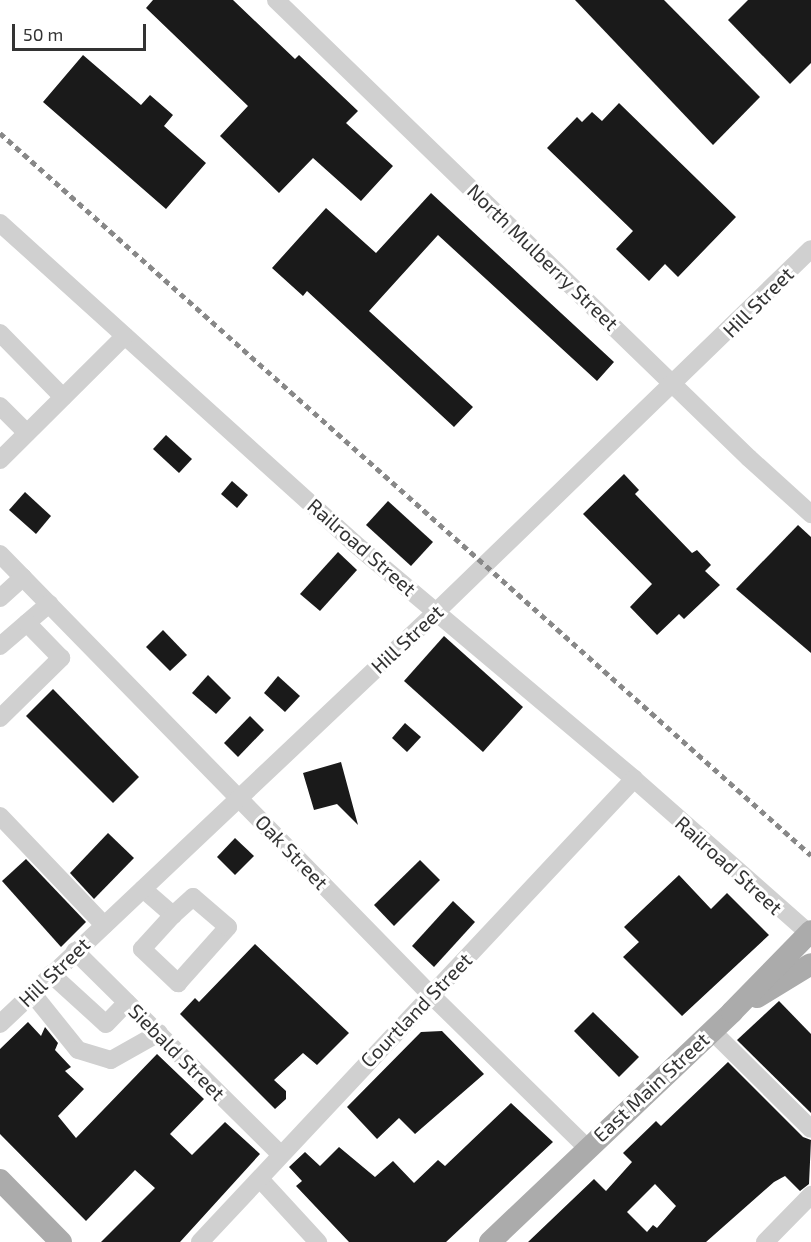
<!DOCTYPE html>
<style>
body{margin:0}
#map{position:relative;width:811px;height:1242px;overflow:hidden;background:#fff;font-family:"Exo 2",sans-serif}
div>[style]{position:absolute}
.building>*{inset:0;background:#1a1a1a}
.minor>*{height:18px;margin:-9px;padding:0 9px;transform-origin:9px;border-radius:9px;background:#d0d0d0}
.major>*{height:22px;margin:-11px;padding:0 11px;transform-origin:11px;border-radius:11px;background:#ababab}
.rail>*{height:4.5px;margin-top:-2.25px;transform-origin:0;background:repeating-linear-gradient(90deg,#888 0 6px,transparent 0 10.5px)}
span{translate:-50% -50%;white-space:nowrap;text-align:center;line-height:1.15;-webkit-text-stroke:6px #fff;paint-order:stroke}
.street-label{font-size:20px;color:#333}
.scale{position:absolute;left:12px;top:24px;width:134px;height:27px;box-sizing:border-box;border:3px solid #333;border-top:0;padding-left:8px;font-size:18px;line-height:21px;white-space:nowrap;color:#333;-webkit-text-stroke:4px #fff;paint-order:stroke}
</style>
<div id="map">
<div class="building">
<i style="clip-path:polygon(153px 0,233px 0,295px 59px,299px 55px,358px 111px,346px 123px,393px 166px,361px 201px,313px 158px,279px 193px,220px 136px,248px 106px,146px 8px)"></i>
<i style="clip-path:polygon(575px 0,664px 0,760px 97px,713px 145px)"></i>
<i style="clip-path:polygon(748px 0,811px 0,811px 63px,790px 84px,728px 20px)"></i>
<i style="clip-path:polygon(83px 55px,141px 105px,150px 95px,173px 115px,164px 126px,206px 163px,166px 209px,43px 102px)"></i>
<i style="clip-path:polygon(619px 103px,736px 217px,678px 277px,665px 264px,649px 281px,616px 249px,633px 231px,547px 148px,577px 117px,582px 122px,592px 112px,602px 121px)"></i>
<i style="clip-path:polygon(431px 193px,614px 362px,597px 381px,438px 235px,369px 311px,473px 407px,454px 427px,307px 291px,303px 296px,272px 268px,326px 208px,376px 253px)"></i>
<i style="clip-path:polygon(166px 435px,192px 459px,179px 473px,153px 449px)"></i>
<i style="clip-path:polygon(624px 474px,639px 490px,635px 494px,692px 553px,697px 550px,711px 565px,705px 571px,720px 585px,684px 619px,679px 614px,657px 635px,630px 607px,652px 584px,583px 514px)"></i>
<i style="clip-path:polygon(232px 481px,248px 495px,237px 508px,221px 494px)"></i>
<i style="clip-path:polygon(25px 492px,51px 516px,36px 534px,9px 510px)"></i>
<i style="clip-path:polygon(388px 501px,433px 542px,411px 566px,366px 525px)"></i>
<i style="clip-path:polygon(798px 525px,811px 537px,811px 653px,736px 589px)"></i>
<i style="clip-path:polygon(338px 552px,357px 570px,320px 611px,300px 594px)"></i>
<i style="clip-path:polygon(163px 630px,187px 655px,170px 671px,146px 647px)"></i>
<i style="clip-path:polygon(444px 636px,523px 707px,483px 752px,404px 681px)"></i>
<i style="clip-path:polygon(208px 675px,231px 698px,216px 714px,192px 693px)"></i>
<i style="clip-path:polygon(278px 676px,300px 696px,285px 712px,264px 693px)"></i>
<i style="clip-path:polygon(53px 689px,139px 777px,113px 803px,26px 716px)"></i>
<i style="clip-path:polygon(250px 716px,264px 730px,238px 757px,224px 743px)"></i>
<i style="clip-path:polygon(405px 723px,421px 737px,407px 752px,392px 738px)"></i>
<i style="clip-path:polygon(341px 762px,358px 825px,337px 804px,314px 810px,303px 773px)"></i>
<i style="clip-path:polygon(108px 833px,134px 858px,94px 899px,70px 873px)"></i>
<i style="clip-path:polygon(235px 838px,254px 856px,235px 875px,217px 857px)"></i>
<i style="clip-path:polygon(26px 859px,86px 922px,61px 947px,2px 881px)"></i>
<i style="clip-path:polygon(420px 860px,440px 880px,394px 926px,374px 905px)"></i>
<i style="clip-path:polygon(679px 875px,711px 909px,727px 893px,769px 935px,682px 1016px,623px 957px,639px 942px,624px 927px)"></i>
<i style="clip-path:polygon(453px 901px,475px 922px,434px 967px,412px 946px)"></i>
<i style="clip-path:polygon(255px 944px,349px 1033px,317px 1065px,303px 1053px,274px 1080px,286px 1091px,286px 1099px,275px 1109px,180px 1014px,195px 998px,199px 1002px)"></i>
<i style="clip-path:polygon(779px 1001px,811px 1034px,811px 1113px,737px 1040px)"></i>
<i style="clip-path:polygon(593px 1012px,639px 1057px,619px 1077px,574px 1031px)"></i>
<i style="clip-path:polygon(28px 1022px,41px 1036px,45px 1027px,58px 1043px,55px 1050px,71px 1067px,65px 1071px,84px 1089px,58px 1116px,76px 1138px,157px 1054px,204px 1099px,170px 1134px,192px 1155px,225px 1122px,260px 1154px,180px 1242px,101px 1242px,155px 1188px,135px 1170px,86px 1221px,0 1134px,0 1049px)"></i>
<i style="clip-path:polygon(442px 1031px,484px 1074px,415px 1134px,399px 1118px,377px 1139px,347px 1107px,421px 1032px)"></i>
<i style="clip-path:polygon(evenodd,728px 1062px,803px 1137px,811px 1140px,809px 1184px,800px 1191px,785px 1176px,774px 1182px,706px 1242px,528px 1242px,594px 1179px,606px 1191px,632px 1162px,623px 1153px,656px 1121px,661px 1126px,728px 1062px,655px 1184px,676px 1206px,657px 1228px,653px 1225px,647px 1232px,627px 1212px,655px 1184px)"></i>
<i style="clip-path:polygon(511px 1103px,553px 1142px,446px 1242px,349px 1242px,296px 1186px,302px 1181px,289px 1167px,305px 1152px,320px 1166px,339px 1147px,375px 1177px,393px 1161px,414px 1183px,438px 1160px,445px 1166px)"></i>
</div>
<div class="minor">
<i style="left:276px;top:0;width:658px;rotate:44.08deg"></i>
<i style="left:749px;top:458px;width:84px;rotate:42.1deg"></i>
<i style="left:0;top:223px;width:477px;rotate:42.1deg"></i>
<i style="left:354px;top:543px;width:366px;rotate:40.1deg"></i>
<i style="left:634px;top:779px;width:236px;rotate:41.4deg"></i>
<i style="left:0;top:333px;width:90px;rotate:45.5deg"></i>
<i style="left:0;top:406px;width:38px;rotate:45deg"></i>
<i style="left:0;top:460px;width:176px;rotate:-44.8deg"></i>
<i style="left:0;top:554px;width:615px;rotate:45.66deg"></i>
<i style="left:430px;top:994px;width:220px;rotate:44.4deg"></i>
<i style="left:0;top:598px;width:31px;rotate:-42deg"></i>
<i style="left:0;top:646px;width:65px;rotate:-40.6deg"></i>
<i style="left:0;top:718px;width:86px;rotate:-44.5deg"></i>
<i style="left:61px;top:658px;width:49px;rotate:-134.2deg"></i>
<i style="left:0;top:816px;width:151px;rotate:46.3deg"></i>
<i style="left:143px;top:889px;width:40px;rotate:41deg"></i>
<i style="left:173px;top:915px;width:46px;rotate:132.4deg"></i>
<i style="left:142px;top:949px;width:50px;rotate:43.4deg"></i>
<i style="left:178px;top:983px;width:75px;rotate:-48.2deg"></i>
<i style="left:228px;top:927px;width:46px;rotate:-139.4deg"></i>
<i style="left:193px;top:897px;width:27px;rotate:138deg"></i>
<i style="left:75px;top:951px;width:287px;rotate:44.7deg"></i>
<i style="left:51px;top:974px;width:74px;rotate:42.3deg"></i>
<i style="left:106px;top:1024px;width:30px;rotate:-46deg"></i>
<i style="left:32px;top:993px;width:73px;rotate:51.1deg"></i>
<i style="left:78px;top:1050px;width:34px;rotate:17deg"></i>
<i style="left:111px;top:1060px;width:55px;rotate:-29.4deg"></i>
<i style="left:0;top:1024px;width:601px;rotate:-43.38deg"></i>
<i style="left:437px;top:611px;width:520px;rotate:-44.07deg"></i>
<i style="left:712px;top:1031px;width:139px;rotate:44.7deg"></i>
<i style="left:260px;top:1179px;width:86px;rotate:47.4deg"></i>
<i style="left:200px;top:1242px;width:635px;rotate:-46.85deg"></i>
<i style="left:765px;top:1242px;width:66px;rotate:-45.6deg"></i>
</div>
<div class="major">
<i style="left:757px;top:997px;width:63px;rotate:-31.4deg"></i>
<i style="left:0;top:1180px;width:87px;rotate:45.5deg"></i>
<i style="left:490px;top:1242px;width:334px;rotate:-43.5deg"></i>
<i style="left:732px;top:1012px;width:113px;rotate:-45.7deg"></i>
</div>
<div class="rail">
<i style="left:0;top:133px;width:1086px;rotate:41.68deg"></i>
</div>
<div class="street-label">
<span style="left:543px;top:257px;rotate:44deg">North Mulberry Street</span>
<span style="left:758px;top:302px;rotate:-45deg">Hill Street</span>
<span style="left:362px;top:547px;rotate:41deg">Railroad Street</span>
<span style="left:407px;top:639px;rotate:-43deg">Hill Street</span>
<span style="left:292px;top:852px;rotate:46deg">Oak Street</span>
<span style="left:729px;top:865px;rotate:42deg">Railroad Street</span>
<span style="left:54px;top:972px;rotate:-44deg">Hill Street</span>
<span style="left:416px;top:1010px;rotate:-46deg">Courtland Street</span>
<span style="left:177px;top:1052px;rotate:45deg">Siebald Street</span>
<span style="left:651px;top:1087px;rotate:-43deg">East Main Street</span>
</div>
<div class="scale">50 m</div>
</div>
